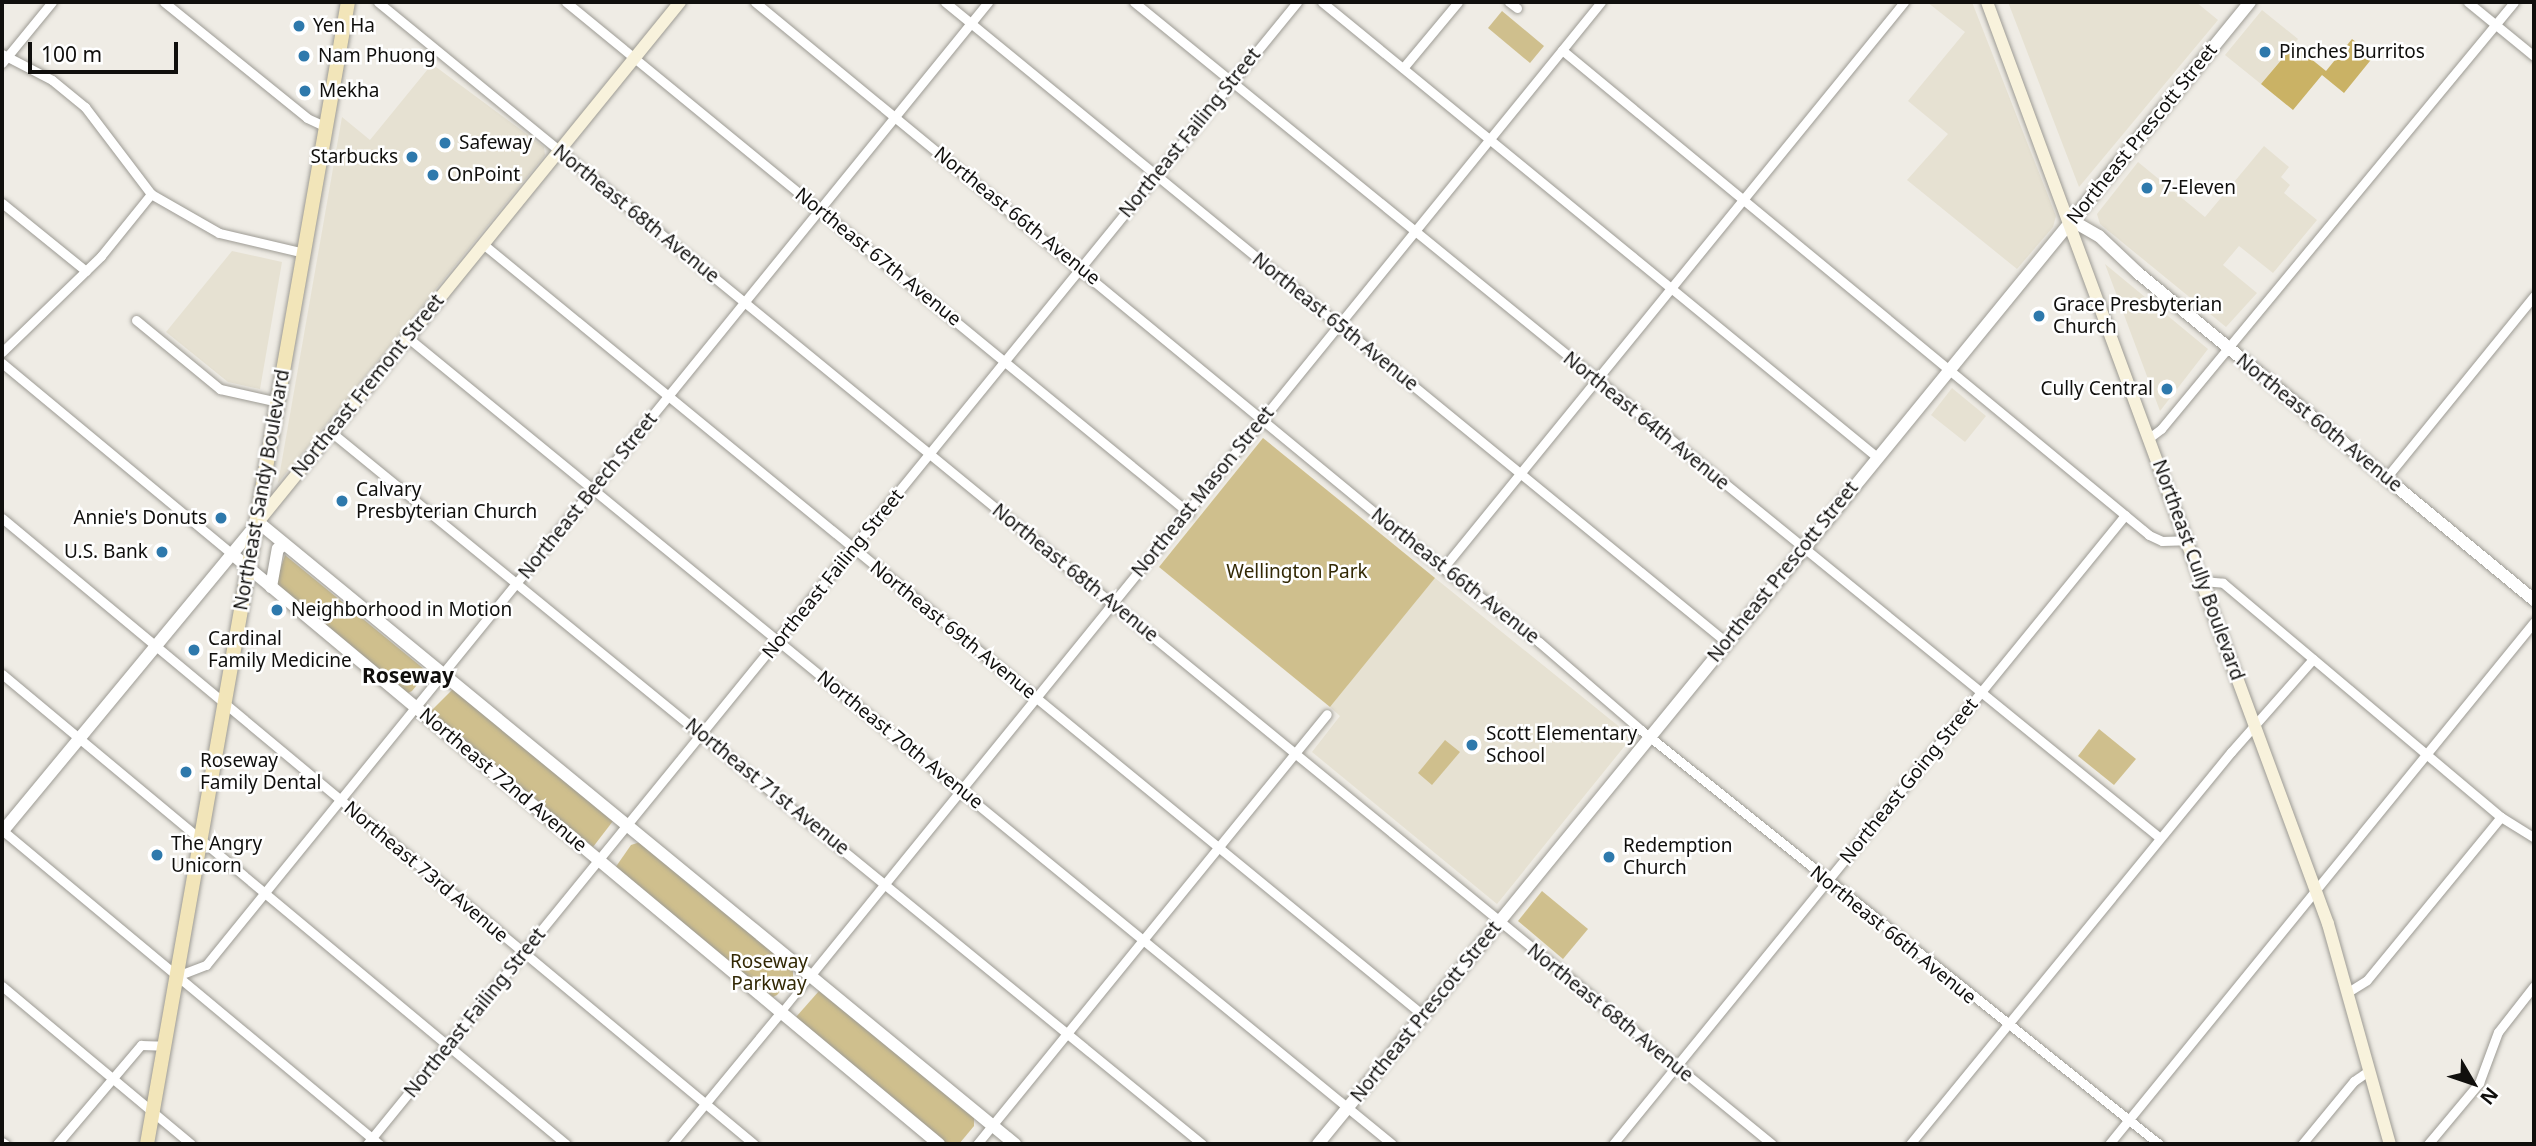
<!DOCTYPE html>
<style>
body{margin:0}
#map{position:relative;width:2536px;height:1146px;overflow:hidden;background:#efece5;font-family:"Noto Sans",sans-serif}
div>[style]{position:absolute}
.built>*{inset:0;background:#e6e1d2}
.green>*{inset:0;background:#cfbf8d}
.forest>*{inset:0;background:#cab265}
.roads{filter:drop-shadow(0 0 2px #9d9b94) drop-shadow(0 0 2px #9d9b94)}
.pedestrian>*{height:7px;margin:-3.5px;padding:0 3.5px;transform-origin:3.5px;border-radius:3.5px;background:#fff}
.minor>*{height:9px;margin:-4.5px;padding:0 4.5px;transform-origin:4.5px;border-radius:4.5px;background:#fff}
.tertiary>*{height:12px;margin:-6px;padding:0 6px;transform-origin:6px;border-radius:6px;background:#fff}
.secondary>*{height:12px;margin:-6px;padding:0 6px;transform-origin:6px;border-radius:6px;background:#f8f2dc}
.primary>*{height:14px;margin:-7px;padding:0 7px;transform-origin:7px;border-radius:7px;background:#f2e5b9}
.dots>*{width:19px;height:19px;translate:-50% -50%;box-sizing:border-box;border:4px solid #fff;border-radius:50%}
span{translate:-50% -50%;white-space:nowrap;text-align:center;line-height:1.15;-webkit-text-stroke:5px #fff;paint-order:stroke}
.poi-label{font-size:19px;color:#100f0d}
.left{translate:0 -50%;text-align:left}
.right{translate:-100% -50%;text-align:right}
.street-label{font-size:19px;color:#100f0d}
.park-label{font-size:19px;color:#322804}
.neighbourhood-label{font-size:21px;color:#100f0d;font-weight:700}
.frame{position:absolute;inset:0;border:4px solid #100f0d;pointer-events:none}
.north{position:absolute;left:2438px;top:1048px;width:70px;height:70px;-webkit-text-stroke:5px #fff;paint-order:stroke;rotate:129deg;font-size:19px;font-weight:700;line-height:28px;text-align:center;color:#100f0d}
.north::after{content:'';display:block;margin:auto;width:24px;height:32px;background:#100f0d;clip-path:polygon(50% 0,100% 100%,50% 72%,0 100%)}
.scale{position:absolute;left:28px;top:42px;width:150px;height:32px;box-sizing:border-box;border:4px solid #100f0d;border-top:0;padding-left:9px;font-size:21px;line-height:24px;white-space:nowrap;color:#100f0d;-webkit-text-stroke:5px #fff;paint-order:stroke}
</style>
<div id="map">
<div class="built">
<i style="clip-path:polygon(1927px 2px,1972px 2px,2056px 216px,2053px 227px,2017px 269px,1907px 180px,1948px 134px,1908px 101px,1965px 32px)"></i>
<i style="clip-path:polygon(2008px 2px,2196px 2px,2218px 20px,2079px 187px)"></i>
<i style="clip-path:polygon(2262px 10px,2298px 39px,2261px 84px,2225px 55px)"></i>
<i style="clip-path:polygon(432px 64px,544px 147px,545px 155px,278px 483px,342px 117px,370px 140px)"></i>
<i style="clip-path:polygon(2264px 146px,2289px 167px,2281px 177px,2290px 185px,2284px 193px,2317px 220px,2273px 273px,2239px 246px,2223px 265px,2257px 293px,2226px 327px,2100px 224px,2097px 214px,2138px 162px,2205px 217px)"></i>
<i style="clip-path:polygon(232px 251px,282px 262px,260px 389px,228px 382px,166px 332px)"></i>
<i style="clip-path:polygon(2105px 264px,2208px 349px,2160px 411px)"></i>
<i style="clip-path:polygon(1952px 388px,1986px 416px,1965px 442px,1931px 415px)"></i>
<i style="clip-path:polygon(1435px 578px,1632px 737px,1497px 904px,1312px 752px,1340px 716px,1330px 707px)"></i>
</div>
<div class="green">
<i style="clip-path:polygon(1502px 11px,1544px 46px,1530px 63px,1488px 28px)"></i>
<i style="clip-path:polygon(1263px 438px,1435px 578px,1330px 707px,1159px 567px)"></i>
<i style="clip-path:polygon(285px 555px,424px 669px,425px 675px,412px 691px,408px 693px,276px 583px)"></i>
<i style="clip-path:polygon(453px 689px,613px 821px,593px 847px,430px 712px)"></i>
<i style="clip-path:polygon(2099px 729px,2136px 759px,2114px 785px,2078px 756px)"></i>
<i style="clip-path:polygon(1445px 740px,1460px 752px,1432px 785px,1418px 773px)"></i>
<i style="clip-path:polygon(640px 842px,793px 969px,793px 977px,777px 995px,773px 997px,615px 868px,631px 845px)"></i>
<i style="clip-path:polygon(1542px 891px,1588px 929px,1563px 959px,1518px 921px)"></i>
<i style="clip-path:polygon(819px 991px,974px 1117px,974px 1126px,959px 1144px,944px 1144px,796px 1017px)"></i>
</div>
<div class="forest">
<i style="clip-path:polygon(2352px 39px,2374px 56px,2344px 93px,2322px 75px,2293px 110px,2261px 84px,2294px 45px,2326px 71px)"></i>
</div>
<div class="roads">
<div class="pedestrian">
<i style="left:781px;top:1012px;width:46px;rotate:-51.1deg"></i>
</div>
<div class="minor">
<i style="left:164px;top:2px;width:184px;rotate:39deg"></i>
<i style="left:307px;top:118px;width:21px;rotate:25deg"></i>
<i style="left:378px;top:2px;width:1802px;rotate:39.33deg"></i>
<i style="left:566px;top:2px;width:806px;rotate:39.36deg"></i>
<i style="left:755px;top:2px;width:870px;rotate:39.49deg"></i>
<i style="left:1426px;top:555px;width:143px;rotate:37.6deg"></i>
<i style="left:1539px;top:642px;width:135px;rotate:40.8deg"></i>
<i style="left:1641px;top:730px;width:663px;rotate:38.63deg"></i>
<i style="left:945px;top:2px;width:1010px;rotate:39.33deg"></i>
<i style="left:1134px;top:2px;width:1323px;rotate:39.17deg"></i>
<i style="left:1322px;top:2px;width:718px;rotate:39.35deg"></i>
<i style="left:1509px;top:2px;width:10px;rotate:37deg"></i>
<i style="left:2468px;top:2px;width:85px;rotate:39.3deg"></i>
<i style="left:1562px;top:50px;width:761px;rotate:39.56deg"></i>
<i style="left:2149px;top:535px;width:14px;rotate:25deg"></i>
<i style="left:2162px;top:541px;width:24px;rotate:-2deg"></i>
<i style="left:2px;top:54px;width:56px;rotate:27.5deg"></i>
<i style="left:52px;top:80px;width:43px;rotate:39.3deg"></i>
<i style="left:85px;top:107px;width:109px;rotate:52.8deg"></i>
<i style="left:151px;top:194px;width:78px;rotate:29.8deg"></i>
<i style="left:219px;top:233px;width:87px;rotate:13.2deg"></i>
<i style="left:2px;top:63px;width:79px;rotate:-50.7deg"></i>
<i style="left:1403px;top:68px;width:86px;rotate:-50.2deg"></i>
<i style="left:2px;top:203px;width:108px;rotate:39deg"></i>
<i style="left:483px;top:244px;width:1216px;rotate:39.36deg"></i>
<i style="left:136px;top:320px;width:109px;rotate:39.4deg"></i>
<i style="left:220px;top:389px;width:59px;rotate:12.6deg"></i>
<i style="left:407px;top:337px;width:1273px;rotate:39.33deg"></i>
<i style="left:2px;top:352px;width:138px;rotate:-44.1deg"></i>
<i style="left:101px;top:256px;width:80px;rotate:-51.1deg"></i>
<i style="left:2px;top:363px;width:299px;rotate:39.7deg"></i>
<i style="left:331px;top:432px;width:1125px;rotate:39.26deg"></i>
<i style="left:2149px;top:438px;width:15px;rotate:-37deg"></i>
<i style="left:2161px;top:429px;width:554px;rotate:-50.42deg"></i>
<i style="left:2386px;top:478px;width:235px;rotate:-50.9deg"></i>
<i style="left:2px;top:518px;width:978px;rotate:39.78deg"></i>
<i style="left:1444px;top:567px;width:729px;rotate:-50.85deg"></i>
<i style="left:2202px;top:581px;width:21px;rotate:5deg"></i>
<i style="left:2223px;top:583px;width:363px;rotate:40.1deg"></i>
<i style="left:2501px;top:817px;width:39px;rotate:32deg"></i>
<i style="left:2px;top:674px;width:734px;rotate:39.81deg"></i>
<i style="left:2px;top:830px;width:491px;rotate:39.8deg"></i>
<i style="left:177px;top:976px;width:31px;rotate:-21deg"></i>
<i style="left:206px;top:965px;width:1241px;rotate:-50.92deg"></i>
<i style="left:810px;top:976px;width:1255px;rotate:-50.92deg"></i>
<i style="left:2px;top:986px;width:246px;rotate:39.9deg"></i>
<i style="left:2348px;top:992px;width:22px;rotate:-32deg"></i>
<i style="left:2367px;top:980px;width:211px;rotate:-50.6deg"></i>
<i style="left:2px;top:1142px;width:4px;rotate:34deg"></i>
<i style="left:57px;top:1144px;width:130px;rotate:-49.7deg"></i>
<i style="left:141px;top:1045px;width:23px;rotate:2deg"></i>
<i style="left:367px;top:1144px;width:1473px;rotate:-50.84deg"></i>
<i style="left:672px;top:1144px;width:171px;rotate:-50.5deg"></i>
<i style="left:977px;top:1144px;width:554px;rotate:-50.86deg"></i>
<i style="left:1613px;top:1144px;width:811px;rotate:-50.85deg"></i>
<i style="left:1910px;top:1144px;width:507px;rotate:-50.69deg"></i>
<i style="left:2231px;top:752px;width:124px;rotate:-48.6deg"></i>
<i style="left:2109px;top:1144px;width:673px;rotate:-50.85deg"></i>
<i style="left:2302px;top:1144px;width:82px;rotate:-50.5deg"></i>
<i style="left:2354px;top:1081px;width:19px;rotate:-35deg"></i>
<i style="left:2428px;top:1144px;width:80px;rotate:-50.1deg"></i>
<i style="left:2479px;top:1083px;width:54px;rotate:-69.6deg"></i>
<i style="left:2498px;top:1032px;width:58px;rotate:-52deg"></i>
</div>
<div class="tertiary">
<i style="left:2071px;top:220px;width:32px;rotate:30deg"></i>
<i style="left:2099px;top:236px;width:54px;rotate:43.5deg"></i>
<i style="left:2138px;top:273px;width:514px;rotate:39.55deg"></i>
<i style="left:232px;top:554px;width:921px;rotate:39.85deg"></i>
<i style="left:271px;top:587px;width:39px;rotate:-80deg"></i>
<i style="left:278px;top:549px;width:6px;rotate:-39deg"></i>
<i style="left:2px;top:832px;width:402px;rotate:-50.4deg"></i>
<i style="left:258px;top:522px;width:980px;rotate:39.41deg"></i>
<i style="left:1318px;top:1144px;width:1474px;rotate:-50.78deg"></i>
</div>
<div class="secondary">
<i style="left:1987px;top:2px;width:983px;rotate:69.7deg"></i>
<i style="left:2328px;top:924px;width:229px;rotate:74.3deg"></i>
<i style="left:258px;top:522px;width:670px;rotate:-50.94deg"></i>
</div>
<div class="primary">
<i style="left:147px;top:1144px;width:1160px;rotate:-80.02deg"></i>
</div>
</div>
<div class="dots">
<i style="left:299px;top:26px;background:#2e79ac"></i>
<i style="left:2265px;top:52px;background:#2e79ac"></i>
<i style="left:304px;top:56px;background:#2e79ac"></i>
<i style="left:305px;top:91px;background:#2e79ac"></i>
<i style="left:445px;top:143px;background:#2e79ac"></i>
<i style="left:412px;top:157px;background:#2e79ac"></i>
<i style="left:433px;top:175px;background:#2e79ac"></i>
<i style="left:2147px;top:188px;background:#2e79ac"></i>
<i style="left:2039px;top:316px;background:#2e79ac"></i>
<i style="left:2167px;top:389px;background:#2e79ac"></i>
<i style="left:342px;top:501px;background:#2e79ac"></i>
<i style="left:221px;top:518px;background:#2e79ac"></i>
<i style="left:162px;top:552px;background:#2e79ac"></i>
<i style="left:277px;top:610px;background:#2e79ac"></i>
<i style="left:194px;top:650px;background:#2e79ac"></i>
<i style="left:1472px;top:745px;background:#2e79ac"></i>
<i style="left:186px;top:772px;background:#2e79ac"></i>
<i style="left:157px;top:855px;background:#2e79ac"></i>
<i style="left:1609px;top:857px;background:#2e79ac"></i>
</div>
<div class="poi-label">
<span class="left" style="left:313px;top:26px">Yen Ha</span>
<span class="left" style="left:2279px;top:52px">Pinches Burritos</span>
<span class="left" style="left:318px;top:56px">Nam Phuong</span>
<span class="left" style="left:319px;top:91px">Mekha</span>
<span class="left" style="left:459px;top:143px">Safeway</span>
<span class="right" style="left:398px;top:157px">Starbucks</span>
<span class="left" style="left:447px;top:175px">OnPoint</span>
<span class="left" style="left:2161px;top:188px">7-Eleven</span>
<span class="left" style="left:2053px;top:316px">Grace Presbyterian<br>Church</span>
<span class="right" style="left:2153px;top:389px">Cully Central</span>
<span class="left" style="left:356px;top:501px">Calvary<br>Presbyterian Church</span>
<span class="right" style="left:207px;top:518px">Annie's Donuts</span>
<span class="right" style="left:148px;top:552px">U.S. Bank</span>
<span class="left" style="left:291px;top:610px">Neighborhood in Motion</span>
<span class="left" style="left:208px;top:650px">Cardinal<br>Family Medicine</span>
<span class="left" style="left:1486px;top:745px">Scott Elementary<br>School</span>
<span class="left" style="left:200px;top:772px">Roseway<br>Family Dental</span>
<span class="left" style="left:171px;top:855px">The Angry<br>Unicorn</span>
<span class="left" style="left:1623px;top:857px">Redemption<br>Church</span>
</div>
<div class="street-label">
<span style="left:1190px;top:133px;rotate:-51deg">Northeast Failing Street</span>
<span style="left:2142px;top:134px;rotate:-51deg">Northeast Prescott Street</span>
<span style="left:636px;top:214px;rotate:39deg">Northeast 68th Avenue</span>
<span style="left:1017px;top:216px;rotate:39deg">Northeast 66th Avenue</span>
<span style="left:878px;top:257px;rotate:39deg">Northeast 67th Avenue</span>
<span style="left:1335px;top:322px;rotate:39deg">Northeast 65th Avenue</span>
<span style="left:368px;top:386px;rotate:-51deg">Northeast Fremont Street</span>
<span style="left:1646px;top:421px;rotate:39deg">Northeast 64th Avenue</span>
<span style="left:2319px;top:423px;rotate:39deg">Northeast 60th Avenue</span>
<span style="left:262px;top:490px;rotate:-80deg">Northeast Sandy Boulevard</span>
<span style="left:1203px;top:492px;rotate:-51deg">Northeast Mason Street</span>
<span style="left:588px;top:496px;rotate:-51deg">Northeast Beech Street</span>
<span style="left:2198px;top:570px;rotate:70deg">Northeast Cully Boulevard</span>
<span style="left:1783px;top:572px;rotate:-51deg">Northeast Prescott Street</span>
<span style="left:1075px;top:573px;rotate:39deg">Northeast 68th Avenue</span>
<span style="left:833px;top:574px;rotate:-51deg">Northeast Failing Street</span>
<span style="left:1455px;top:576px;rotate:38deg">Northeast 66th Avenue</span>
<span style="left:953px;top:630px;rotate:39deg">Northeast 69th Avenue</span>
<span style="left:900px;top:740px;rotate:39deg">Northeast 70th Avenue</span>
<span style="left:503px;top:780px;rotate:40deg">Northeast 72nd Avenue</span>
<span style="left:1909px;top:781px;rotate:-51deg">Northeast Going Street</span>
<span style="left:767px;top:787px;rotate:39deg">Northeast 71st Avenue</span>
<span style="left:426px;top:872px;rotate:40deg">Northeast 73rd Avenue</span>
<span style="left:1893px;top:935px;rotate:39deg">Northeast 66th Avenue</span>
<span style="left:1426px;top:1012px;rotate:-51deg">Northeast Prescott Street</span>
<span style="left:475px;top:1013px;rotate:-51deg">Northeast Failing Street</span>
<span style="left:1610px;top:1013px;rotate:39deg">Northeast 68th Avenue</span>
</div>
<div class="park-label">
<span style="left:1297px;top:572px">Wellington Park</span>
<span style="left:769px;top:973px">Roseway<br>Parkway</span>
</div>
<div class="neighbourhood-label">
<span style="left:408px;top:675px">Roseway</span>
</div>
<div class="frame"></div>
<div class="north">N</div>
<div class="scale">100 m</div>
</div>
